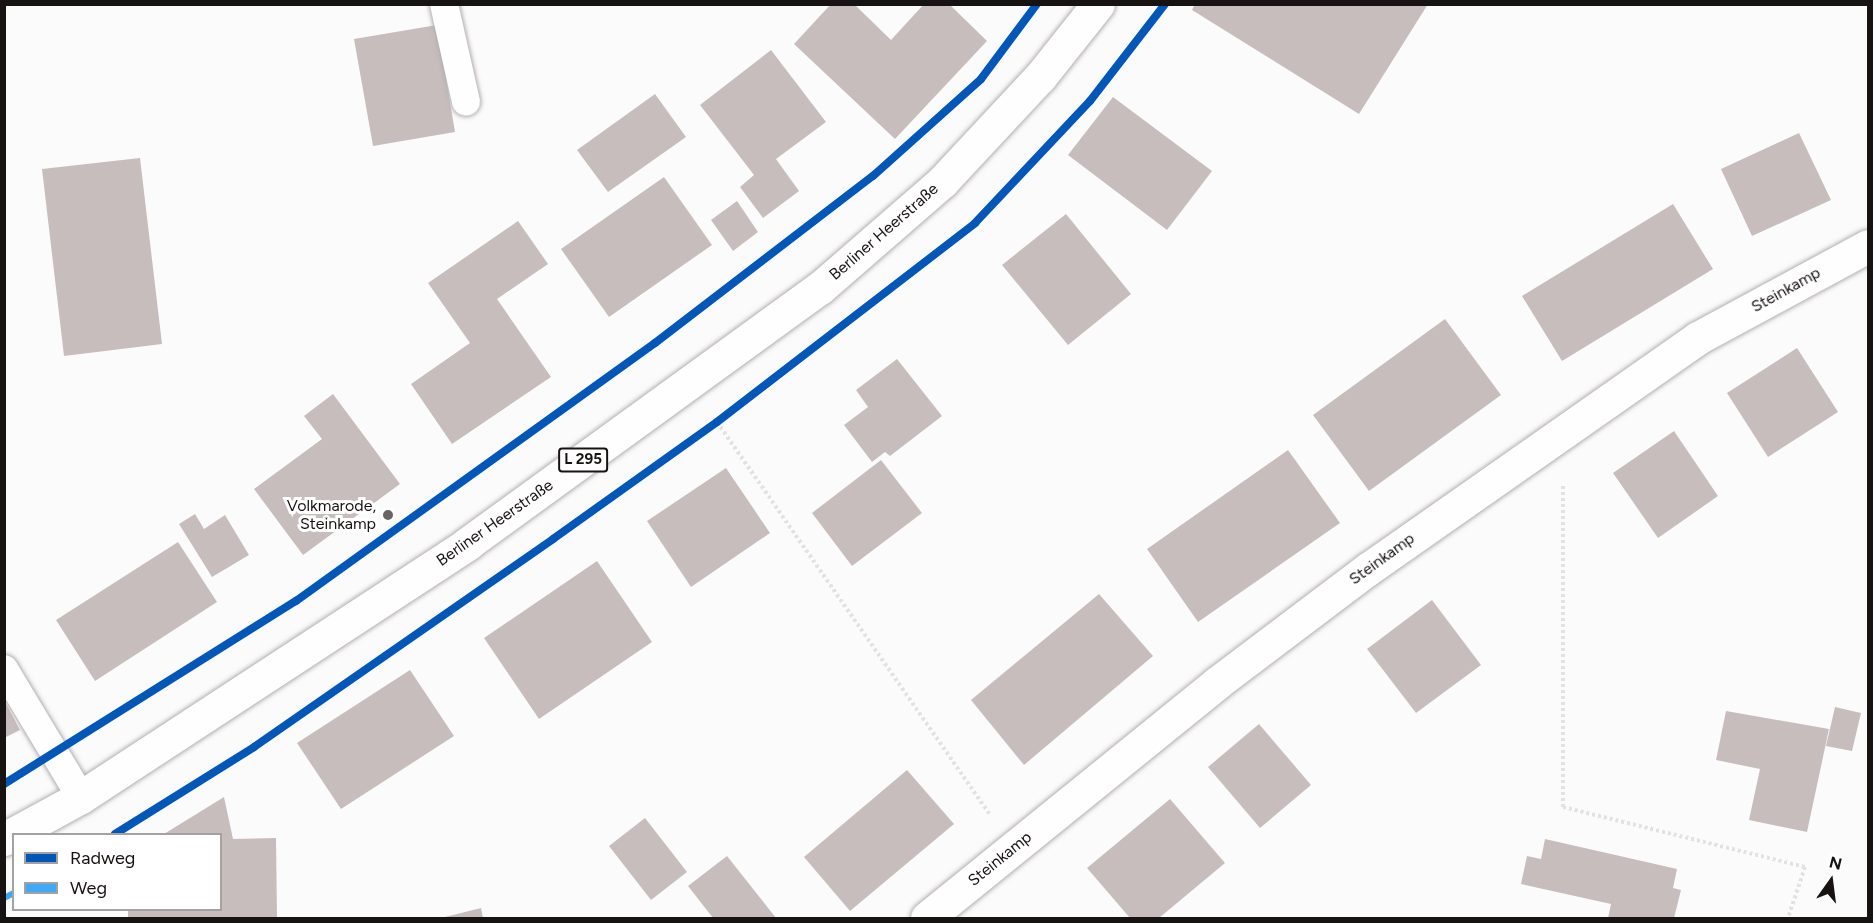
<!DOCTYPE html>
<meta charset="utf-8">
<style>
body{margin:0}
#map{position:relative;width:1873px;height:923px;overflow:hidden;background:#fcfbfb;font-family:Figtree,sans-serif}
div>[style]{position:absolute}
.building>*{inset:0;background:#c7bdbd}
.path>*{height:4px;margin-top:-2px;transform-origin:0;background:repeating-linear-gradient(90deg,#e3e2e2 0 3px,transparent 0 6px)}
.roads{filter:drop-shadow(0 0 2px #b2afaf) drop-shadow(0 0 2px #b2afaf)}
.service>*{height:28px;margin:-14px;padding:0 14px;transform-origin:14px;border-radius:14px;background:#fffefe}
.minor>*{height:33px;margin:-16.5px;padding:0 16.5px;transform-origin:16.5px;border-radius:16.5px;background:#fffefe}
.primary>*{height:33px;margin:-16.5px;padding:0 16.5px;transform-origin:16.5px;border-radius:16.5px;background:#fffefe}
.quiet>*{height:6px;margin-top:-3px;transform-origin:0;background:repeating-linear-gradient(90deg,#3fa9f5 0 12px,transparent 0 18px)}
.cycleway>*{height:8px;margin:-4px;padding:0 4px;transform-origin:4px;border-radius:4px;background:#0057b8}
.dots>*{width:16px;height:16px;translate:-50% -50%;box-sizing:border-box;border:3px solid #fff;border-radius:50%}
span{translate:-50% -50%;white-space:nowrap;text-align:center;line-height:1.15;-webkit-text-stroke:6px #fff;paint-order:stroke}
.shield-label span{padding:2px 4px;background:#fff;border:2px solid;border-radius:4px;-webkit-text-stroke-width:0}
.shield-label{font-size:15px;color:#181313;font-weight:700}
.street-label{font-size:16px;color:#181313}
.poi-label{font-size:16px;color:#181313}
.right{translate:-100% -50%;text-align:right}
.frame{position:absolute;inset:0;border:6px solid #181313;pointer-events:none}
.legend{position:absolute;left:12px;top:833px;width:210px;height:78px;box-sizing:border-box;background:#fff;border:2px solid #a3a1a1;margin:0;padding:8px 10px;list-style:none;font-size:18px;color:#181313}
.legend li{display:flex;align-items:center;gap:12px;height:30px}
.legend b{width:30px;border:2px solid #a3a1a1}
.north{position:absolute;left:1801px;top:851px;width:60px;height:60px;-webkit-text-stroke:4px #fff;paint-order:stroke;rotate:14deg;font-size:16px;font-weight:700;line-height:24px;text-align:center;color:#181313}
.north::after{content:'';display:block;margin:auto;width:21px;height:27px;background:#181313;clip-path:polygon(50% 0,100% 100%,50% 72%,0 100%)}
</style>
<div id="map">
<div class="building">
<i style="clip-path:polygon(831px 4px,854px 4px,891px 40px,924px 4px,949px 4px,987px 41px,895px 139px,794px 44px)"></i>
<i style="clip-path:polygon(1195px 4px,1428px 4px,1359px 114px,1192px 10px)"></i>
<i style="clip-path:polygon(437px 25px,455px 132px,373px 146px,354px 39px)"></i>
<i style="clip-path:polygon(771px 50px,826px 122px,776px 159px,799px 191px,763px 218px,740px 187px,754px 175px,700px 105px)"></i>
<i style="clip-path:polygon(655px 94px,686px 137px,608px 192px,577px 150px)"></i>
<i style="clip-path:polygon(1113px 97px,1212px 171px,1167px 230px,1068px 155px)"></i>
<i style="clip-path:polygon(1799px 133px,1831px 200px,1752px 236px,1721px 169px)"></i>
<i style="clip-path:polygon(140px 158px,162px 344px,64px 356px,42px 169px)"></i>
<i style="clip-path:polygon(664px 177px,712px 245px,609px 317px,561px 249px)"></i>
<i style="clip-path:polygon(737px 201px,758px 232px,733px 251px,711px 220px)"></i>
<i style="clip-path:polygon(1673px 204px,1713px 269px,1562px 361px,1522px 296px)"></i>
<i style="clip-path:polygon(1066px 214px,1131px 294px,1068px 345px,1002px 265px)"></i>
<i style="clip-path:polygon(518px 221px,548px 264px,497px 299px,551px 377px,452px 444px,411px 384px,470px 343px,428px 283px)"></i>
<i style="clip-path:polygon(1445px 319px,1501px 395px,1369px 491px,1313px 415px)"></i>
<i style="clip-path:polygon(1797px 348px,1838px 412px,1768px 457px,1727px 393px)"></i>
<i style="clip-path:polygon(897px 359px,942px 416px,890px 456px,885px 452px,872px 462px,844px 425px,868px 407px,856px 390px)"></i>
<i style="clip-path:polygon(333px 394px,400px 484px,303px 555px,254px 489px,322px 439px,304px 416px)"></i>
<i style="clip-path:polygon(1674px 431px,1718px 496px,1658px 538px,1613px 473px)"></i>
<i style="clip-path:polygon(1288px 450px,1340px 523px,1198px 622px,1147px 549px)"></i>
<i style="clip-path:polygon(881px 460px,922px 513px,852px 566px,812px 513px)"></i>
<i style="clip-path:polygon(726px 468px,770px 533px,691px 587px,647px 521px)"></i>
<i style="clip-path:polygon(195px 514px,204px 529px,225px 515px,249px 555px,212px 577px,179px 524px)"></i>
<i style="clip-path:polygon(178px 542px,217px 602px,95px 681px,56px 620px)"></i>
<i style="clip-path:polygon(597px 561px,652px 642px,539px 719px,484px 638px)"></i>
<i style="clip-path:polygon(1099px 594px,1153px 656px,1024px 765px,971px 700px)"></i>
<i style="clip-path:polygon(1432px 600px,1481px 665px,1416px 713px,1367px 649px)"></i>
<i style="clip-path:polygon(410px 670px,454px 736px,341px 809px,297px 743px)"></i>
<i style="clip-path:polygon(4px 700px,20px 730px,4px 738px)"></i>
<i style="clip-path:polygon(1835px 707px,1861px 713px,1852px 751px,1826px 746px)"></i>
<i style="clip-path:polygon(1726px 711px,1829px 729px,1807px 832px,1749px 820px,1760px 769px,1716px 760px)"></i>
<i style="clip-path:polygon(1259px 724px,1311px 785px,1260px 828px,1208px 767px)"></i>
<i style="clip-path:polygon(907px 770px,954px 824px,850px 911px,804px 857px)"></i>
<i style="clip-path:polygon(224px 797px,233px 839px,276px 838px,277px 918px,128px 918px,128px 910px,220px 910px,220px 834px,164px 834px)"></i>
<i style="clip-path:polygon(1170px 799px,1225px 863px,1159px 918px,1130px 918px,1087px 868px)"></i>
<i style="clip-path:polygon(645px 818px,687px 872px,651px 900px,609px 846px)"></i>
<i style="clip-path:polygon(1545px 839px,1677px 869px,1673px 888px,1681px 890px,1674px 918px,1608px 918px,1611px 904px,1521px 884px,1527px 856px,1541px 859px)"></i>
<i style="clip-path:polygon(727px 856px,776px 918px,713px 918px,688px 886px)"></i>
<i style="clip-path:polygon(481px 908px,483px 918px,441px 918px)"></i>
</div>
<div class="path">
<i style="left:717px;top:422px;width:477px;rotate:55.2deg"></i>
<i style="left:1563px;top:486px;width:321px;rotate:90deg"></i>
<i style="left:1563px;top:807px;width:249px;rotate:13.9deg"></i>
<i style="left:1805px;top:867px;width:54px;rotate:108.4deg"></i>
</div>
<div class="roads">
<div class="service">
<i style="left:444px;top:4px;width:100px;rotate:77.3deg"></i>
<i style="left:4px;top:669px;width:149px;rotate:59deg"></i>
</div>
<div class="minor">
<i style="left:927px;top:918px;width:373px;rotate:-39deg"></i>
<i style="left:1217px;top:683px;width:189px;rotate:-37.1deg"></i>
<i style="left:1368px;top:569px;width:403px;rotate:-35deg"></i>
<i style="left:1698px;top:338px;width:193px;rotate:-28.4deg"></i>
</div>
<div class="primary">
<i style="left:4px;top:839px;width:88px;rotate:-28.6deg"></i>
<i style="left:81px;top:797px;width:462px;rotate:-33.2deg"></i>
<i style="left:467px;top:544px;width:436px;rotate:-36deg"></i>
<i style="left:820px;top:288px;width:162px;rotate:-41deg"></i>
<i style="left:942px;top:182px;width:144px;rotate:-47deg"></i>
<i style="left:1040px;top:77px;width:93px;rotate:-51.5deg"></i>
</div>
</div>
<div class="quiet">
<i style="left:4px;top:898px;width:11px;rotate:-27deg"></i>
</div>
<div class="cycleway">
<i style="left:4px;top:784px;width:345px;rotate:-32.1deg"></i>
<i style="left:296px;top:601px;width:442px;rotate:-35.7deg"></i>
<i style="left:655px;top:343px;width:275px;rotate:-37.5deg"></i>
<i style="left:873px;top:176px;width:145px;rotate:-41.9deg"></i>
<i style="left:981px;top:79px;width:94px;rotate:-53.3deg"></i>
<i style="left:115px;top:834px;width:164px;rotate:-32deg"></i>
<i style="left:254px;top:747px;width:364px;rotate:-34.8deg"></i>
<i style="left:553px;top:539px;width:201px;rotate:-35.5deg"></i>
<i style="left:717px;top:422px;width:326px;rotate:-37.6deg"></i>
<i style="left:975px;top:223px;width:168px;rotate:-46.7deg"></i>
<i style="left:1090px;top:101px;width:123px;rotate:-52.3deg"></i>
</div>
<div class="dots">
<i style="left:388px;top:515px;background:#686464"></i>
</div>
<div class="shield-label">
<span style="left:583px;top:460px">L 295</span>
</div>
<div class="street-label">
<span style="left:884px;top:232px;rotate:-41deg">Berliner Heerstraße</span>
<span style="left:1786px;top:290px;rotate:-29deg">Steinkamp</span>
<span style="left:495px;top:523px;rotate:-35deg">Berliner Heerstraße</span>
<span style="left:1382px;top:559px;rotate:-36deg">Steinkamp</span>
<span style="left:1000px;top:859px;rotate:-39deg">Steinkamp</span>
</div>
<div class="poi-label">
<span class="right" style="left:376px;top:515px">Volkmarode,<br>Steinkamp</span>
</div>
<div class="frame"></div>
<ul class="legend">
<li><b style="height:8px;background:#0057b8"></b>Radweg</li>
<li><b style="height:8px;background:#3fa9f5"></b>Weg</li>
</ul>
<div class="north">N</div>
</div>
